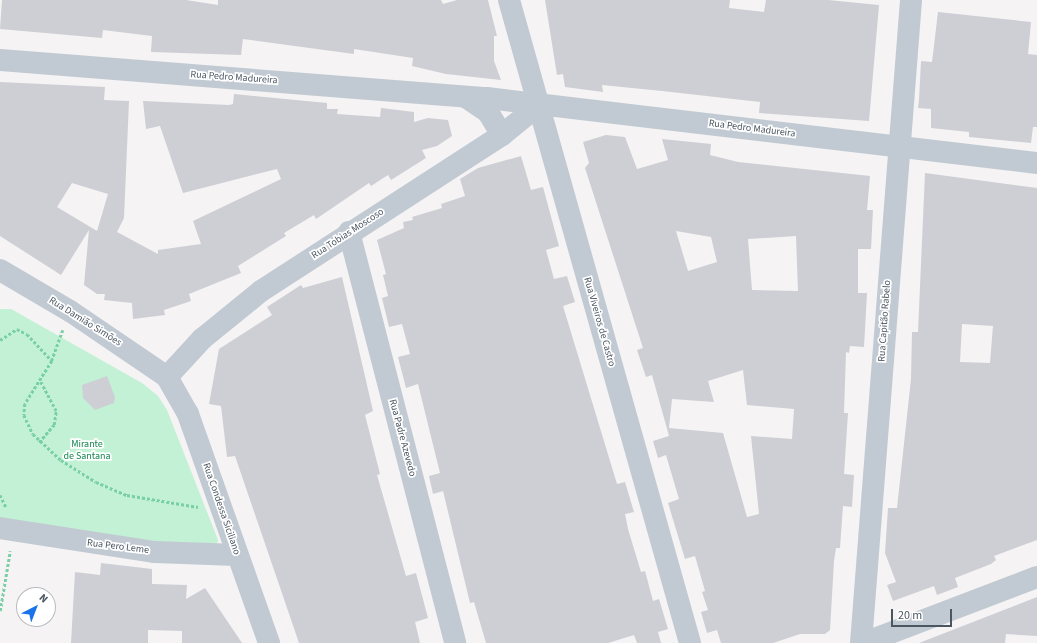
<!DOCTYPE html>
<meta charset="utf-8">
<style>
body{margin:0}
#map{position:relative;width:1037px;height:643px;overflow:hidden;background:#f5f3f3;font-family:"Source Sans 3",sans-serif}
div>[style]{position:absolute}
.green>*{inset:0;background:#c3f1d5}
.building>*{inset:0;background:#cdcfd5}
.path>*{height:2.5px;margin-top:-1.25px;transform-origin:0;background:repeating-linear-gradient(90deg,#7ad0a6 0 3px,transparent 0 5px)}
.street>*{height:22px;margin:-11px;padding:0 11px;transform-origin:11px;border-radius:11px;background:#c1cad2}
span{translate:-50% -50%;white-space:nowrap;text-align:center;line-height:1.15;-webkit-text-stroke:3.5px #fff;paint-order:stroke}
.street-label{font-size:10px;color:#4a5661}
.park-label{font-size:10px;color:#17864f}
.north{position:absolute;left:16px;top:587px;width:40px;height:40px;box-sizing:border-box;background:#fff;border:1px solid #b7bbc0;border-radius:50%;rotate:42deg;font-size:11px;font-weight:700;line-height:16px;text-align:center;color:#4a5661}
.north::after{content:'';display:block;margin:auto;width:14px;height:18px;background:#1a73e8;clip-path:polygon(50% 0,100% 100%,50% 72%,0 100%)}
.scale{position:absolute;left:891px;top:609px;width:61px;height:18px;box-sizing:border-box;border:2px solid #4a5661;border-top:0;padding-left:5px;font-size:12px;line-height:14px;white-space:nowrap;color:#4a5661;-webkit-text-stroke:3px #fff;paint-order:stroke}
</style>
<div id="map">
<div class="green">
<i style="clip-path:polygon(0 309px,11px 309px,142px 383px,158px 396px,167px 410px,218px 540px,216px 548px,211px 551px,0 521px)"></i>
</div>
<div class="building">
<i style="clip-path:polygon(2px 0,186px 0,218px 5px,218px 0,441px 0,443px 4px,457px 0,488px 0,497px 36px,494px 36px,494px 61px,501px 80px,446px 74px,412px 66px,413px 58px,354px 49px,354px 54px,243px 39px,241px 55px,151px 52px,152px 36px,103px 30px,102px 38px,0 29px)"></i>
<i style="clip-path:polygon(545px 0,730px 0,729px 8px,764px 12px,766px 0,828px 0,879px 5px,869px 121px,759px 113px,760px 102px,662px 91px,602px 85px,603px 92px,565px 87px,563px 74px,557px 75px)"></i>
<i style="clip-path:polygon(938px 12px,1031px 22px,1028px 54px,1037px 55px,1037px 127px,1033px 127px,1031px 143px,969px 137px,969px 132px,931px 128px,931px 109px,918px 108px,919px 100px,921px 61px,932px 62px)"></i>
<i style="clip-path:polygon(evenodd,0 82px,105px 87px,104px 100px,129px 101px,124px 218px,117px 232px,158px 254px,158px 250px,201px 244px,193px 221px,281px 179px,277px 169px,183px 193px,160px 126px,146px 129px,143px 101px,229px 105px,233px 104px,234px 94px,327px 103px,327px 109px,338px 109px,337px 114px,380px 117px,381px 108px,414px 112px,414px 122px,428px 118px,448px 120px,452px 136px,437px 146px,422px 150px,426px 158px,391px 180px,388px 175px,371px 186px,369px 183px,316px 219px,314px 215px,284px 233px,286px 236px,238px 266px,241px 273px,189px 294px,191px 301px,164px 310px,165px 315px,133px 319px,132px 303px,104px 300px,105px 294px,97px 294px,84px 285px,89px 230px,61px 275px,0 236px,0 82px,72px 183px,108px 194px,97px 231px,57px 207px,72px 183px)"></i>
<i style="clip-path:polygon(evenodd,606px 135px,625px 137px,637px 169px,668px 160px,662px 139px,711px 144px,710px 155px,738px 162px,870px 176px,867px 210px,873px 210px,871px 249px,858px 249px,858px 293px,867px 293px,864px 347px,850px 346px,849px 353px,846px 352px,844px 413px,848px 413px,844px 474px,854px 475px,852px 507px,843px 506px,840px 548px,836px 548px,834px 561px,830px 630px,825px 634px,800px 634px,773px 643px,721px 643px,717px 630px,707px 633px,701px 612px,708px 610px,702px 592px,705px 591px,695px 556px,685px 559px,668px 503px,679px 499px,666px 455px,658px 458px,653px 441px,669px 436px,652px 375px,646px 377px,637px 350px,643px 348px,585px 168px,589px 163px,583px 142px,606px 135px,676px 231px,711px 237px,717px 262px,688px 271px,676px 231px,606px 135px,796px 236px,798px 291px,752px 290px,748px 239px,796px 236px,606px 135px,743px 370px,747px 405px,794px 409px,792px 439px,751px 436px,759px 514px,747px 517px,723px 433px,669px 428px,672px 399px,714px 402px,708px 381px,743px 370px)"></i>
<i style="clip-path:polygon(521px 156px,531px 190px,543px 187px,559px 246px,546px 250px,554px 279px,567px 276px,575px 302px,563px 306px,617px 484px,625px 482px,634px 512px,625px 514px,628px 529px,641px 572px,645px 571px,653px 601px,659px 599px,668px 629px,658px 632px,661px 643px,637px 643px,634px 635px,608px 643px,486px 643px,474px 602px,470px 603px,443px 491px,433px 494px,429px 476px,440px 473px,418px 384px,406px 388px,398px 357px,410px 354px,402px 324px,389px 327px,382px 298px,388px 296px,383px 275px,386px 274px,377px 240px,404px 228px,403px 222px,413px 220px,412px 217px,442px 208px,441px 204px,465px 196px,460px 179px,478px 168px)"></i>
<i style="clip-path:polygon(evenodd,925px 173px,1037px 188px,1037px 540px,994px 556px,996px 560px,991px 564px,955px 578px,958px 587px,937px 595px,934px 586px,893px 601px,887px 585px,896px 582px,885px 553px,888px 508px,897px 508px,911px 379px,912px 332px,918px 332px,925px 173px,962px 324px,993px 326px,990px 363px,960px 362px,962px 324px)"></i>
<i style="clip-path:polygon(342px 277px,373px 411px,365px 415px,380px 474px,377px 475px,406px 576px,416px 573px,428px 618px,415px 622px,420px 643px,299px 643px,235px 456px,227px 457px,221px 406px,209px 404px,219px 349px,272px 315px,267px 307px,301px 285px,303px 288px)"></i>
<i style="clip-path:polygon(107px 376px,115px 397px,114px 403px,95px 410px,83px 398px,82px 385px)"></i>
<i style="clip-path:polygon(101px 563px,152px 569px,152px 584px,187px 585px,186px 599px,205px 588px,242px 643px,182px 643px,182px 631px,148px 630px,148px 643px,71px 643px,75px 572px,100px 575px)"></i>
<i style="clip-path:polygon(1037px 597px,1037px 636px,1006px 634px,1005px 643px,919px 643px)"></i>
</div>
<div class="path">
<i style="left:63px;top:330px;width:33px;rotate:110deg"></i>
<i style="left:52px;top:361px;width:51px;rotate:122.1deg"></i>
<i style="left:25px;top:404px;width:11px;rotate:95deg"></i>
<i style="left:24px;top:415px;width:21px;rotate:65deg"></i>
<i style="left:33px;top:434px;width:38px;rotate:43deg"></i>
<i style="left:61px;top:460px;width:41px;rotate:32.2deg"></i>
<i style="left:96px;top:482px;width:34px;rotate:23deg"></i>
<i style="left:127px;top:495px;width:72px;rotate:9.6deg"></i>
<i style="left:0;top:340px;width:20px;rotate:-33deg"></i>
<i style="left:17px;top:329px;width:11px;rotate:27deg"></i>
<i style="left:27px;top:334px;width:37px;rotate:47deg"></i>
<i style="left:39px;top:442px;width:23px;rotate:-49deg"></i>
<i style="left:54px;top:425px;width:14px;rotate:-82deg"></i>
<i style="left:56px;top:411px;width:34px;rotate:-118deg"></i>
<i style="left:0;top:495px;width:13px;rotate:63deg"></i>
<i style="left:0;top:611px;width:61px;rotate:-80.5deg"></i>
</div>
<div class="street">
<i style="left:509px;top:0;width:668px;rotate:74.28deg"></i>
<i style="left:0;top:60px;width:488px;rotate:4.5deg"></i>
<i style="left:487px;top:98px;width:554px;rotate:6.74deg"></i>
<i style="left:467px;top:98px;width:25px;rotate:34deg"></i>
<i style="left:488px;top:112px;width:27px;rotate:59deg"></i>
<i style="left:349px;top:232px;width:424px;rotate:75.5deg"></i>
<i style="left:0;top:270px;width:81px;rotate:30.4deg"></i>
<i style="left:70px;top:311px;width:117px;rotate:34.2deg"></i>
<i style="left:167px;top:377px;width:43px;rotate:60.4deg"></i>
<i style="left:188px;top:414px;width:243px;rotate:70.5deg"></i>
<i style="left:167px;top:377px;width:52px;rotate:-47.4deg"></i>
<i style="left:202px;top:339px;width:76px;rotate:-39.1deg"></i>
<i style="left:261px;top:291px;width:287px;rotate:-32.9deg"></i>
<i style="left:502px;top:135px;width:48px;rotate:-39deg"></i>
<i style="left:0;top:528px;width:157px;rotate:8.8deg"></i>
<i style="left:155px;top:552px;width:82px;rotate:2.1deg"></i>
<i style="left:861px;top:643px;width:645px;rotate:-85.55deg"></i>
<i style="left:864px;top:643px;width:185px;rotate:-20.9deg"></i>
</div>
<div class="street-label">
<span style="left:234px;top:78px;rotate:4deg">Rua Pedro Madureira</span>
<span style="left:752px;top:129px;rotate:7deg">Rua Pedro Madureira</span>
<span style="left:348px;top:234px;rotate:-33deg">Rua Tobias Moscoso</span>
<span style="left:885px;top:321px;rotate:-86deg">Rua Capitão Rabelo</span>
<span style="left:85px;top:322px;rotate:32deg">Rua Damião Simões</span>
<span style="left:599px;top:322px;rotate:74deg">Rua Viveiros de Castro</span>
<span style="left:402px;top:438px;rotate:75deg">Rua Padre Azevedo</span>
<span style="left:221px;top:509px;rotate:71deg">Rua Condessa Siciliano</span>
<span style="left:118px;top:547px;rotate:7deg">Rua Pero Leme</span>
</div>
<div class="park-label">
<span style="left:87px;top:450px">Mirante<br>de Santana</span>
</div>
<div class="north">N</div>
<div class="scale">20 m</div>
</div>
